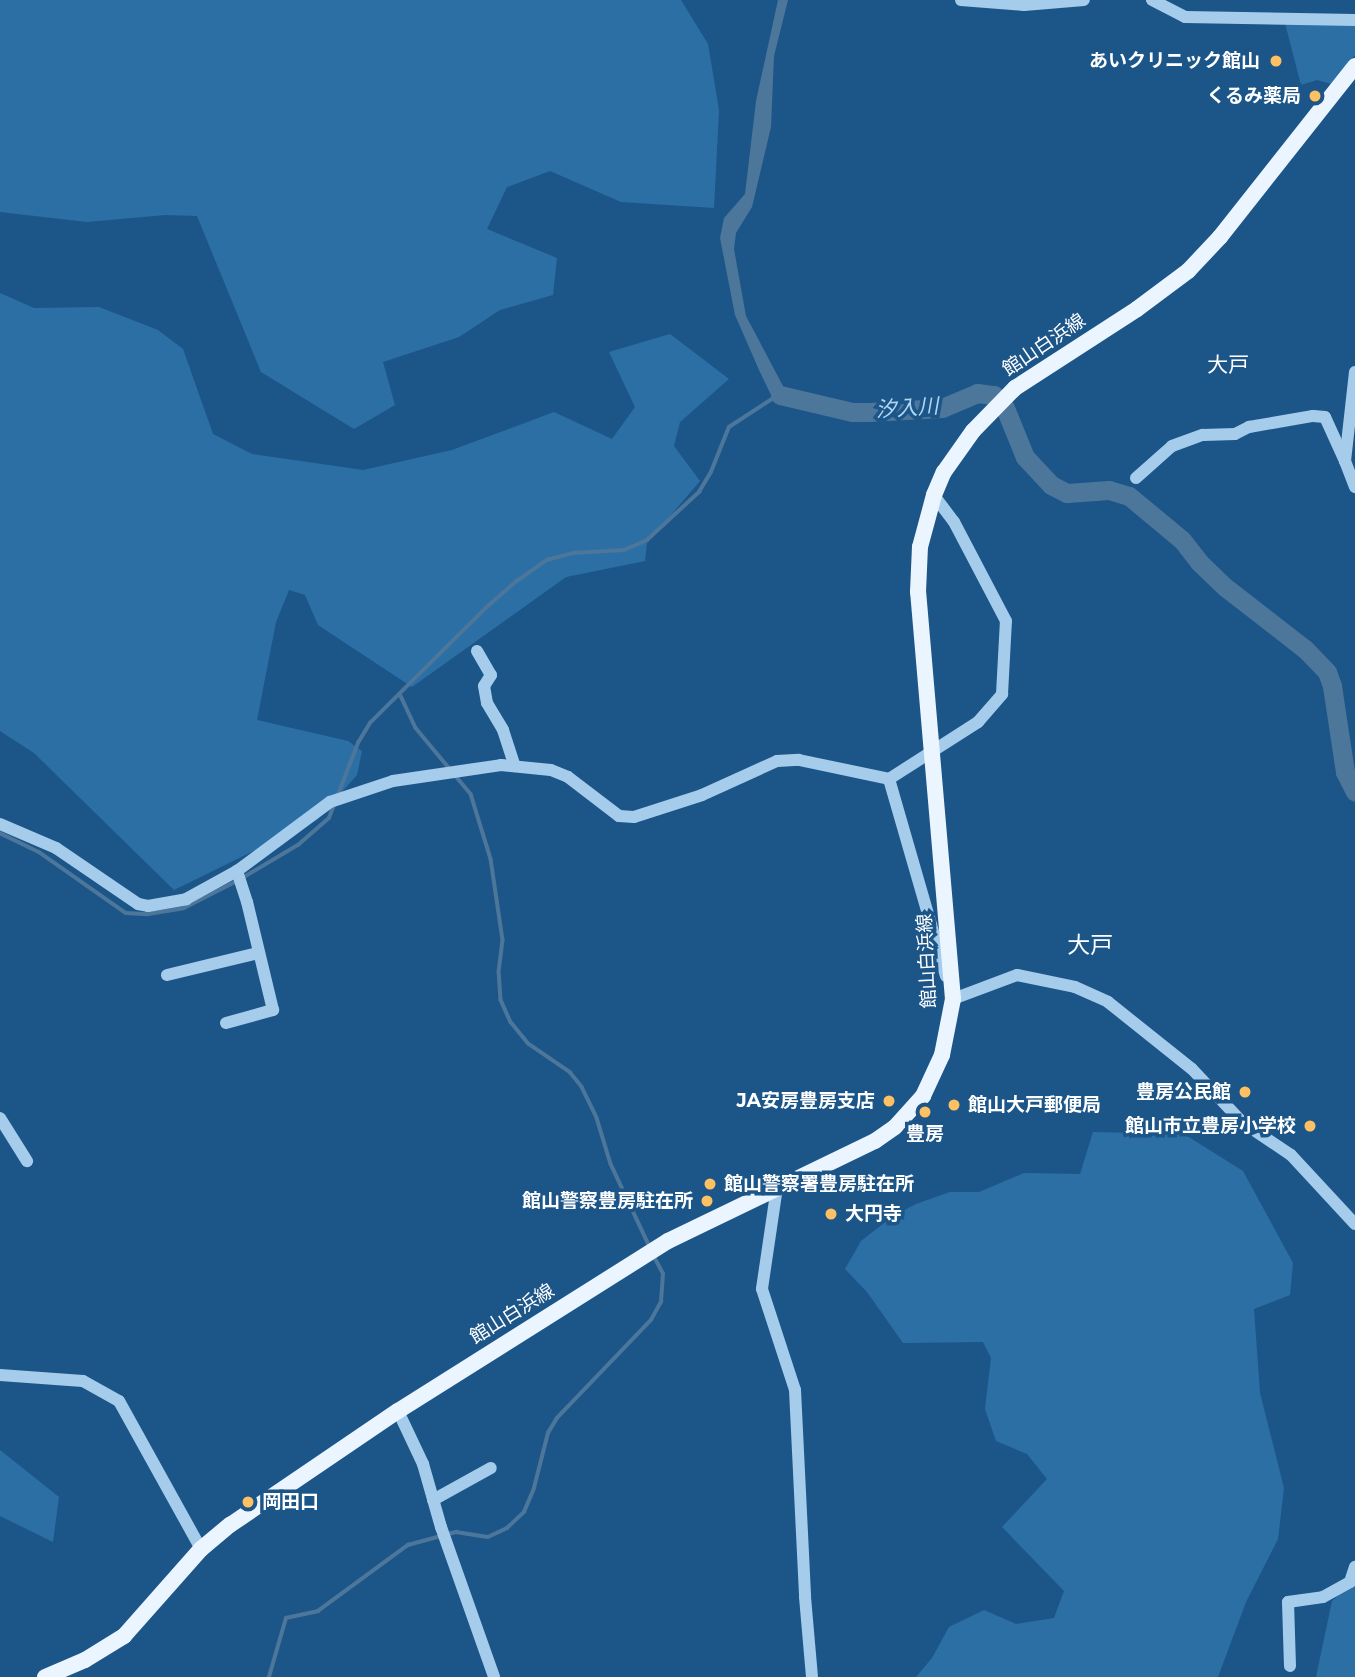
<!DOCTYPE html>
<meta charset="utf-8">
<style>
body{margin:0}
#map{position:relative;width:1355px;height:1677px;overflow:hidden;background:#1c5689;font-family:Montserrat,"Noto Sans JP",sans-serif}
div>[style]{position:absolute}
.green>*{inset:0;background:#2c6fa5}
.water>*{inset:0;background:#4d769b}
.stream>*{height:3.5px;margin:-1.75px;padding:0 1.75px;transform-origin:1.75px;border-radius:1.75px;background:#4d769b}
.river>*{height:19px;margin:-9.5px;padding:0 9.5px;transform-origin:9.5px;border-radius:9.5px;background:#4d769b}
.minor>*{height:12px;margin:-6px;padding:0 6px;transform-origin:6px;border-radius:6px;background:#a6ccec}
.major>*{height:16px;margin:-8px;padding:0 8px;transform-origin:8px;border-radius:8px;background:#ebf5ff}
.dots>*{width:19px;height:19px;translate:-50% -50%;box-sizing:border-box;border:4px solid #1c5689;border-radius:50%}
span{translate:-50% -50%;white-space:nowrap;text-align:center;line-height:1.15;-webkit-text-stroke:7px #1c5689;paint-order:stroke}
.poi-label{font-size:19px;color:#fff;font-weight:700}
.right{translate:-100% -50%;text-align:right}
.left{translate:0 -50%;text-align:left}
.street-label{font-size:19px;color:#fff}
.neighbourhood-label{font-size:21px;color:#fff}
.water-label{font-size:21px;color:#b1d6f3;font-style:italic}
.quarter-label{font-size:23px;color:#fff}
</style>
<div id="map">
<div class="green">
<i style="clip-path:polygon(0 0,681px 0,708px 44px,719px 110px,714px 208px,621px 202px,550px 171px,507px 187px,487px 229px,557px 258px,553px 295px,500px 310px,459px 337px,383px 362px,395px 405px,354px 429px,261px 372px,197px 216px,165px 215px,87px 222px,0 212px)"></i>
<i style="clip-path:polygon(1285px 23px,1355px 25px,1355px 55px,1331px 84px,1317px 80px,1301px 85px)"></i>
<i style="clip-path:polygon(0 293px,34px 308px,99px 307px,158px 330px,183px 349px,213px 434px,252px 454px,363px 470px,452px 450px,554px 412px,612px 439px,635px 407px,609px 352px,670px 334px,729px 379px,680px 422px,674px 446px,700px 481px,647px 543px,645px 561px,566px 577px,412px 687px,318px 625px,305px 595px,289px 590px,276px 622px,257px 720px,348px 741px,362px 751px,357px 775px,317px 820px,174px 890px,34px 753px,0 731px)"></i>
<i style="clip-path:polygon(1093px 1132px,1184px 1134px,1243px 1171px,1293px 1263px,1290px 1295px,1254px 1309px,1260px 1393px,1284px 1488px,1278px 1539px,1246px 1602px,1218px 1677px,916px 1677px,932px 1658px,949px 1627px,984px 1610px,1016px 1624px,1054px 1618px,1064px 1591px,1002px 1527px,1047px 1479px,1027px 1454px,996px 1441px,985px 1409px,991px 1358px,983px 1342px,903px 1343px,867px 1292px,845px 1269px,861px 1241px,893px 1216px,916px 1204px,950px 1192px,979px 1192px,1024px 1173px,1080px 1174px)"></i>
<i style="clip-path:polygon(0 1450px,59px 1497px,53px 1542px,0 1516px)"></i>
<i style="clip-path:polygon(1355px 1581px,1355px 1677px,1316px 1677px,1332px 1601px)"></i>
</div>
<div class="water">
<i style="clip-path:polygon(778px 0,788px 0,774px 56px,771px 127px,752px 207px,736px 233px,734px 249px,746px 316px,784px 388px,804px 400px,793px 401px,771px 395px,759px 370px,735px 315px,720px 238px,724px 218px,745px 194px,756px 101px)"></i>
</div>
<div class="stream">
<i style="left:401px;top:696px;width:35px;rotate:65deg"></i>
<i style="left:416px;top:728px;width:53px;rotate:50.3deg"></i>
<i style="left:455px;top:775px;width:25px;rotate:50deg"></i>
<i style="left:471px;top:794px;width:68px;rotate:72.9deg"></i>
<i style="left:491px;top:859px;width:82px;rotate:81.6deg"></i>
<i style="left:503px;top:940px;width:31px;rotate:97deg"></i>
<i style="left:499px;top:971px;width:29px;rotate:86deg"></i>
<i style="left:501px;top:1000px;width:24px;rotate:66deg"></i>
<i style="left:511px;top:1022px;width:28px;rotate:51deg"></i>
<i style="left:529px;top:1044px;width:50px;rotate:34.3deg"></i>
<i style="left:570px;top:1072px;width:19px;rotate:51deg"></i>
<i style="left:582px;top:1087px;width:34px;rotate:64deg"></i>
<i style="left:597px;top:1118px;width:48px;rotate:73.1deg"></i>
<i style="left:611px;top:1164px;width:92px;rotate:64.8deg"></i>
<i style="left:338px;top:795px;width:56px;rotate:-69deg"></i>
<i style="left:358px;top:743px;width:23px;rotate:-59deg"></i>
<i style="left:370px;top:723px;width:168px;rotate:-44.8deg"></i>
<i style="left:489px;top:605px;width:37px;rotate:-41deg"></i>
<i style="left:517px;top:581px;width:37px;rotate:-35deg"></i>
<i style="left:547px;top:560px;width:28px;rotate:-15deg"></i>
<i style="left:574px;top:553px;width:50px;rotate:-3.4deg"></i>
<i style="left:624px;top:550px;width:25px;rotate:-23deg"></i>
<i style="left:647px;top:540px;width:71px;rotate:-42.7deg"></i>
<i style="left:699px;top:492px;width:23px;rotate:-59deg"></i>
<i style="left:711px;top:472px;width:48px;rotate:-68.2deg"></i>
<i style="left:729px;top:427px;width:59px;rotate:-33.1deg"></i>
<i style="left:0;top:833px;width:43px;rotate:26deg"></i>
<i style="left:39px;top:852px;width:106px;rotate:35deg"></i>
<i style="left:126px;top:913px;width:22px;rotate:3deg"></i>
<i style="left:148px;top:914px;width:36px;rotate:-9deg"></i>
<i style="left:184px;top:908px;width:59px;rotate:-27deg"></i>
<i style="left:244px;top:877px;width:63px;rotate:-30.7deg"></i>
<i style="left:298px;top:845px;width:41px;rotate:-41.1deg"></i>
<i style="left:329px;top:818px;width:14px;rotate:-69deg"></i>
<i style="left:269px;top:1677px;width:61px;rotate:-73.9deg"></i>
<i style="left:286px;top:1618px;width:33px;rotate:-12deg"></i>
<i style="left:318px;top:1611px;width:112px;rotate:-36.3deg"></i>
<i style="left:408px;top:1545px;width:50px;rotate:-15.2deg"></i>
<i style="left:456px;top:1532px;width:32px;rotate:9deg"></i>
<i style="left:488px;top:1537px;width:21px;rotate:-25deg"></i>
<i style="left:507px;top:1528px;width:23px;rotate:-43deg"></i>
<i style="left:524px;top:1512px;width:26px;rotate:-67deg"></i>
<i style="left:534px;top:1488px;width:57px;rotate:-75.7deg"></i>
<i style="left:548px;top:1433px;width:17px;rotate:-59deg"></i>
<i style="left:557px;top:1418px;width:136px;rotate:-46.2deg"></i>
<i style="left:651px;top:1320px;width:21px;rotate:-61deg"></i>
<i style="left:661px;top:1302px;width:28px;rotate:-86deg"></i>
<i style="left:663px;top:1274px;width:19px;rotate:-118deg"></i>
</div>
<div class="river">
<i style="left:780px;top:395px;width:74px;rotate:13.3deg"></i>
<i style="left:852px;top:412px;width:17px"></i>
<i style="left:869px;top:412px;width:73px;rotate:-3.1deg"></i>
<i style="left:942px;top:408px;width:38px;rotate:-23deg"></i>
<i style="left:977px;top:393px;width:17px;rotate:7deg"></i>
<i style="left:994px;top:395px;width:17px;rotate:50deg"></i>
<i style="left:1005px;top:408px;width:53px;rotate:67.8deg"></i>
<i style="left:1025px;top:457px;width:38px;rotate:47deg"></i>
<i style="left:1051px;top:485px;width:18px;rotate:27deg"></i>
<i style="left:1067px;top:493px;width:42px;rotate:-4.1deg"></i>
<i style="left:1109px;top:490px;width:21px;rotate:17deg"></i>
<i style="left:1129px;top:496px;width:69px;rotate:39.7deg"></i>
<i style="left:1182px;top:540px;width:28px;rotate:52deg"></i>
<i style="left:1199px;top:562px;width:36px;rotate:44deg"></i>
<i style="left:1225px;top:587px;width:101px;rotate:37.8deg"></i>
<i style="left:1305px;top:649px;width:32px;rotate:46deg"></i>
<i style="left:1327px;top:672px;width:15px;rotate:70deg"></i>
<i style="left:1332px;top:686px;width:87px;rotate:81.4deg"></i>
<i style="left:1345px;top:772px;width:22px;rotate:63deg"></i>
</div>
<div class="minor">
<i style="left:961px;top:0;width:63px;rotate:4.5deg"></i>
<i style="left:1024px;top:5px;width:60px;rotate:-4.8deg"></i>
<i style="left:1152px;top:0;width:37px;rotate:27deg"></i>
<i style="left:1185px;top:17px;width:170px;rotate:1deg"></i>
<i style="left:1355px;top:372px;width:90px;rotate:96.4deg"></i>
<i style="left:1345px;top:461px;width:28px;rotate:69deg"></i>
<i style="left:1136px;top:478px;width:48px;rotate:-41.6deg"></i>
<i style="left:1172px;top:446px;width:33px;rotate:-20deg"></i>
<i style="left:1203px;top:435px;width:32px;rotate:-2deg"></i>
<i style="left:1235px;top:434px;width:16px;rotate:-27deg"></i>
<i style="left:1249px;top:427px;width:65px;rotate:-9.8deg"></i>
<i style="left:1313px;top:416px;width:12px;rotate:5deg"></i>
<i style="left:1325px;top:417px;width:48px;rotate:65.6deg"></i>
<i style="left:477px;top:651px;width:28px;rotate:60deg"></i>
<i style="left:491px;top:675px;width:13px;rotate:122deg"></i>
<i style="left:484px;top:686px;width:17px;rotate:80deg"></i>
<i style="left:487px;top:703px;width:31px;rotate:59deg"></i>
<i style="left:503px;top:730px;width:38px;rotate:72deg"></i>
<i style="left:889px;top:779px;width:205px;rotate:73.9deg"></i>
<i style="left:0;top:824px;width:61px;rotate:23.2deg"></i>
<i style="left:56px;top:848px;width:99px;rotate:34.3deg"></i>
<i style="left:138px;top:904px;width:10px;rotate:11deg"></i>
<i style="left:148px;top:906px;width:39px;rotate:-10deg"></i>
<i style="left:186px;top:899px;width:58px;rotate:-28.8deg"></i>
<i style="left:237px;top:871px;width:116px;rotate:-36.6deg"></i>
<i style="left:330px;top:802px;width:66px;rotate:-18.4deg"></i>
<i style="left:393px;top:781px;width:109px;rotate:-8.4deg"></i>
<i style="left:501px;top:765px;width:50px;rotate:5.7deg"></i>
<i style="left:551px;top:770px;width:18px;rotate:22deg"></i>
<i style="left:568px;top:777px;width:64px;rotate:37.4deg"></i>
<i style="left:619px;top:816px;width:15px;rotate:4deg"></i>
<i style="left:634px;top:817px;width:71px;rotate:-17.9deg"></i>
<i style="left:702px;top:795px;width:82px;rotate:-24.4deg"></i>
<i style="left:777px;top:761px;width:22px;rotate:-3deg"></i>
<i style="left:799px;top:760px;width:92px;rotate:11.9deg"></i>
<i style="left:889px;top:779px;width:106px;rotate:-32.6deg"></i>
<i style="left:978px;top:722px;width:37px;rotate:-49deg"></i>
<i style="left:1002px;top:694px;width:73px;rotate:-86.9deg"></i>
<i style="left:1006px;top:621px;width:112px;rotate:-117.7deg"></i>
<i style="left:954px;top:522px;width:34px;rotate:-127deg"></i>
<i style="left:167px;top:975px;width:94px;rotate:-13.6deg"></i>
<i style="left:951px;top:993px;width:6px;rotate:72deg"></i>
<i style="left:953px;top:999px;width:68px;rotate:-20.6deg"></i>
<i style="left:1017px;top:975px;width:59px;rotate:11.7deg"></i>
<i style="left:1075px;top:987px;width:36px;rotate:24deg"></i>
<i style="left:1108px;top:1002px;width:107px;rotate:38.6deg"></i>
<i style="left:1192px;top:1069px;width:73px;rotate:46.7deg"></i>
<i style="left:1242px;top:1122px;width:59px;rotate:34deg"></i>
<i style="left:1291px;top:1155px;width:94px;rotate:47.2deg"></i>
<i style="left:226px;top:1023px;width:49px;rotate:-15.5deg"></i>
<i style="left:273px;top:1010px;width:111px;rotate:-103.5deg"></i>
<i style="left:247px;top:902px;width:33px;rotate:-108deg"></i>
<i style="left:0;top:1118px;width:51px;rotate:57.9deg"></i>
<i style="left:777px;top:1187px;width:103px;rotate:98.4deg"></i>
<i style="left:762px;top:1289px;width:106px;rotate:71.9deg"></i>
<i style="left:795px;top:1390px;width:207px;rotate:87.2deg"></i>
<i style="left:805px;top:1597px;width:80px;rotate:85deg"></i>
<i style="left:0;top:1375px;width:83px;rotate:4.1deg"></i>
<i style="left:83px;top:1381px;width:41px;rotate:29.1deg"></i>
<i style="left:119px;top:1401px;width:169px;rotate:61deg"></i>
<i style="left:398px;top:1411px;width:59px;rotate:64.7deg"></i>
<i style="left:423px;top:1464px;width:66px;rotate:74.1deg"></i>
<i style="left:441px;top:1527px;width:159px;rotate:70.5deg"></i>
<i style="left:433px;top:1500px;width:66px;rotate:-28.9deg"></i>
<i style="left:1290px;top:1666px;width:64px;rotate:-91.8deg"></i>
<i style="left:1288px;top:1602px;width:35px;rotate:-8deg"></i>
<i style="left:1323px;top:1597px;width:31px;rotate:-29deg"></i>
<i style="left:1350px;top:1582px;width:16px;rotate:-72deg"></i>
</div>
<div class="major">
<i style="left:45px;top:1677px;width:43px;rotate:-23deg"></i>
<i style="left:85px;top:1660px;width:46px;rotate:-31.6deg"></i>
<i style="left:124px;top:1636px;width:116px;rotate:-48.5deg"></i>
<i style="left:201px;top:1549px;width:38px;rotate:-40deg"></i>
<i style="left:230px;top:1525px;width:203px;rotate:-34.2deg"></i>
<i style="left:398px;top:1411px;width:319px;rotate:-32.2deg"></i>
<i style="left:668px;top:1241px;width:230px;rotate:-25.8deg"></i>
<i style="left:875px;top:1141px;width:24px;rotate:-35deg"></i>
<i style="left:895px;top:1127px;width:42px;rotate:-47.9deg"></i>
<i style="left:923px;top:1096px;width:45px;rotate:-65.1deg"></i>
<i style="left:942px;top:1055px;width:57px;rotate:-78.9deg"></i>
<i style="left:953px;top:999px;width:409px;rotate:-94.9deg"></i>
<i style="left:918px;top:592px;width:45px;rotate:-87.5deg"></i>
<i style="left:920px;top:547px;width:54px;rotate:-74.9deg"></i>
<i style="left:934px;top:495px;width:25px;rotate:-67deg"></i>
<i style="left:944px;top:472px;width:50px;rotate:-54.7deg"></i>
<i style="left:973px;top:431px;width:60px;rotate:-45.7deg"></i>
<i style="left:1015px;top:388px;width:145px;rotate:-32.9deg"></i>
<i style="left:1137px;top:309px;width:64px;rotate:-36.7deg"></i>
<i style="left:1188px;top:271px;width:47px;rotate:-46.7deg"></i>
<i style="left:1220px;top:237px;width:218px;rotate:-51.7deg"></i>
</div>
<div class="dots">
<i style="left:1276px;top:61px;background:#fdc163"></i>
<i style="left:1315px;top:96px;background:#fdc163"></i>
<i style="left:1245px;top:1092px;background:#fdc163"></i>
<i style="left:889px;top:1101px;background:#fdc163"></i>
<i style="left:954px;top:1105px;background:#fdc163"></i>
<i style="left:925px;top:1112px;background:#fdc163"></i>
<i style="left:1310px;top:1126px;background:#fdc163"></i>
<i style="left:710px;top:1184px;background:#fdc163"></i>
<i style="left:707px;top:1201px;background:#fdc163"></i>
<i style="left:831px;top:1214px;background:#fdc163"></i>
<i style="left:248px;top:1502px;background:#fdc163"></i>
</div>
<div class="poi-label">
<span class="right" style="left:1260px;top:61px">あいクリニック館山</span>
<span class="right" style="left:1301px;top:96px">くるみ薬局</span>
<span class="right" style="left:1231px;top:1092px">豊房公民館</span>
<span class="right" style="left:875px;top:1101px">JA安房豊房支店</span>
<span class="left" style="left:968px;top:1105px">館山大戸郵便局</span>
<span class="right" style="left:1296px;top:1126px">館山市立豊房小学校</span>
<span style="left:925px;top:1134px">豊房</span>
<span class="left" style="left:724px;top:1184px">館山警察署豊房駐在所</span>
<span class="right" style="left:693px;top:1201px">館山警察豊房駐在所</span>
<span class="left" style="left:845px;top:1214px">大円寺</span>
<span class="left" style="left:262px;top:1502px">岡田口</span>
</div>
<div class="street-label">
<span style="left:1044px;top:345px;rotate:-34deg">館山白浜線</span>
<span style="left:927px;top:961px;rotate:-93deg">館山白浜線</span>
<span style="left:512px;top:1314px;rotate:-32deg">館山白浜線</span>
</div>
<div class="neighbourhood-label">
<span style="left:1228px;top:365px">大戸</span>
</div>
<div class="water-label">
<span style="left:907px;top:408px;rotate:-4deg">汐入川</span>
</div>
<div class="quarter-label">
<span style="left:1090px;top:945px">大戸</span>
</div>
</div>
